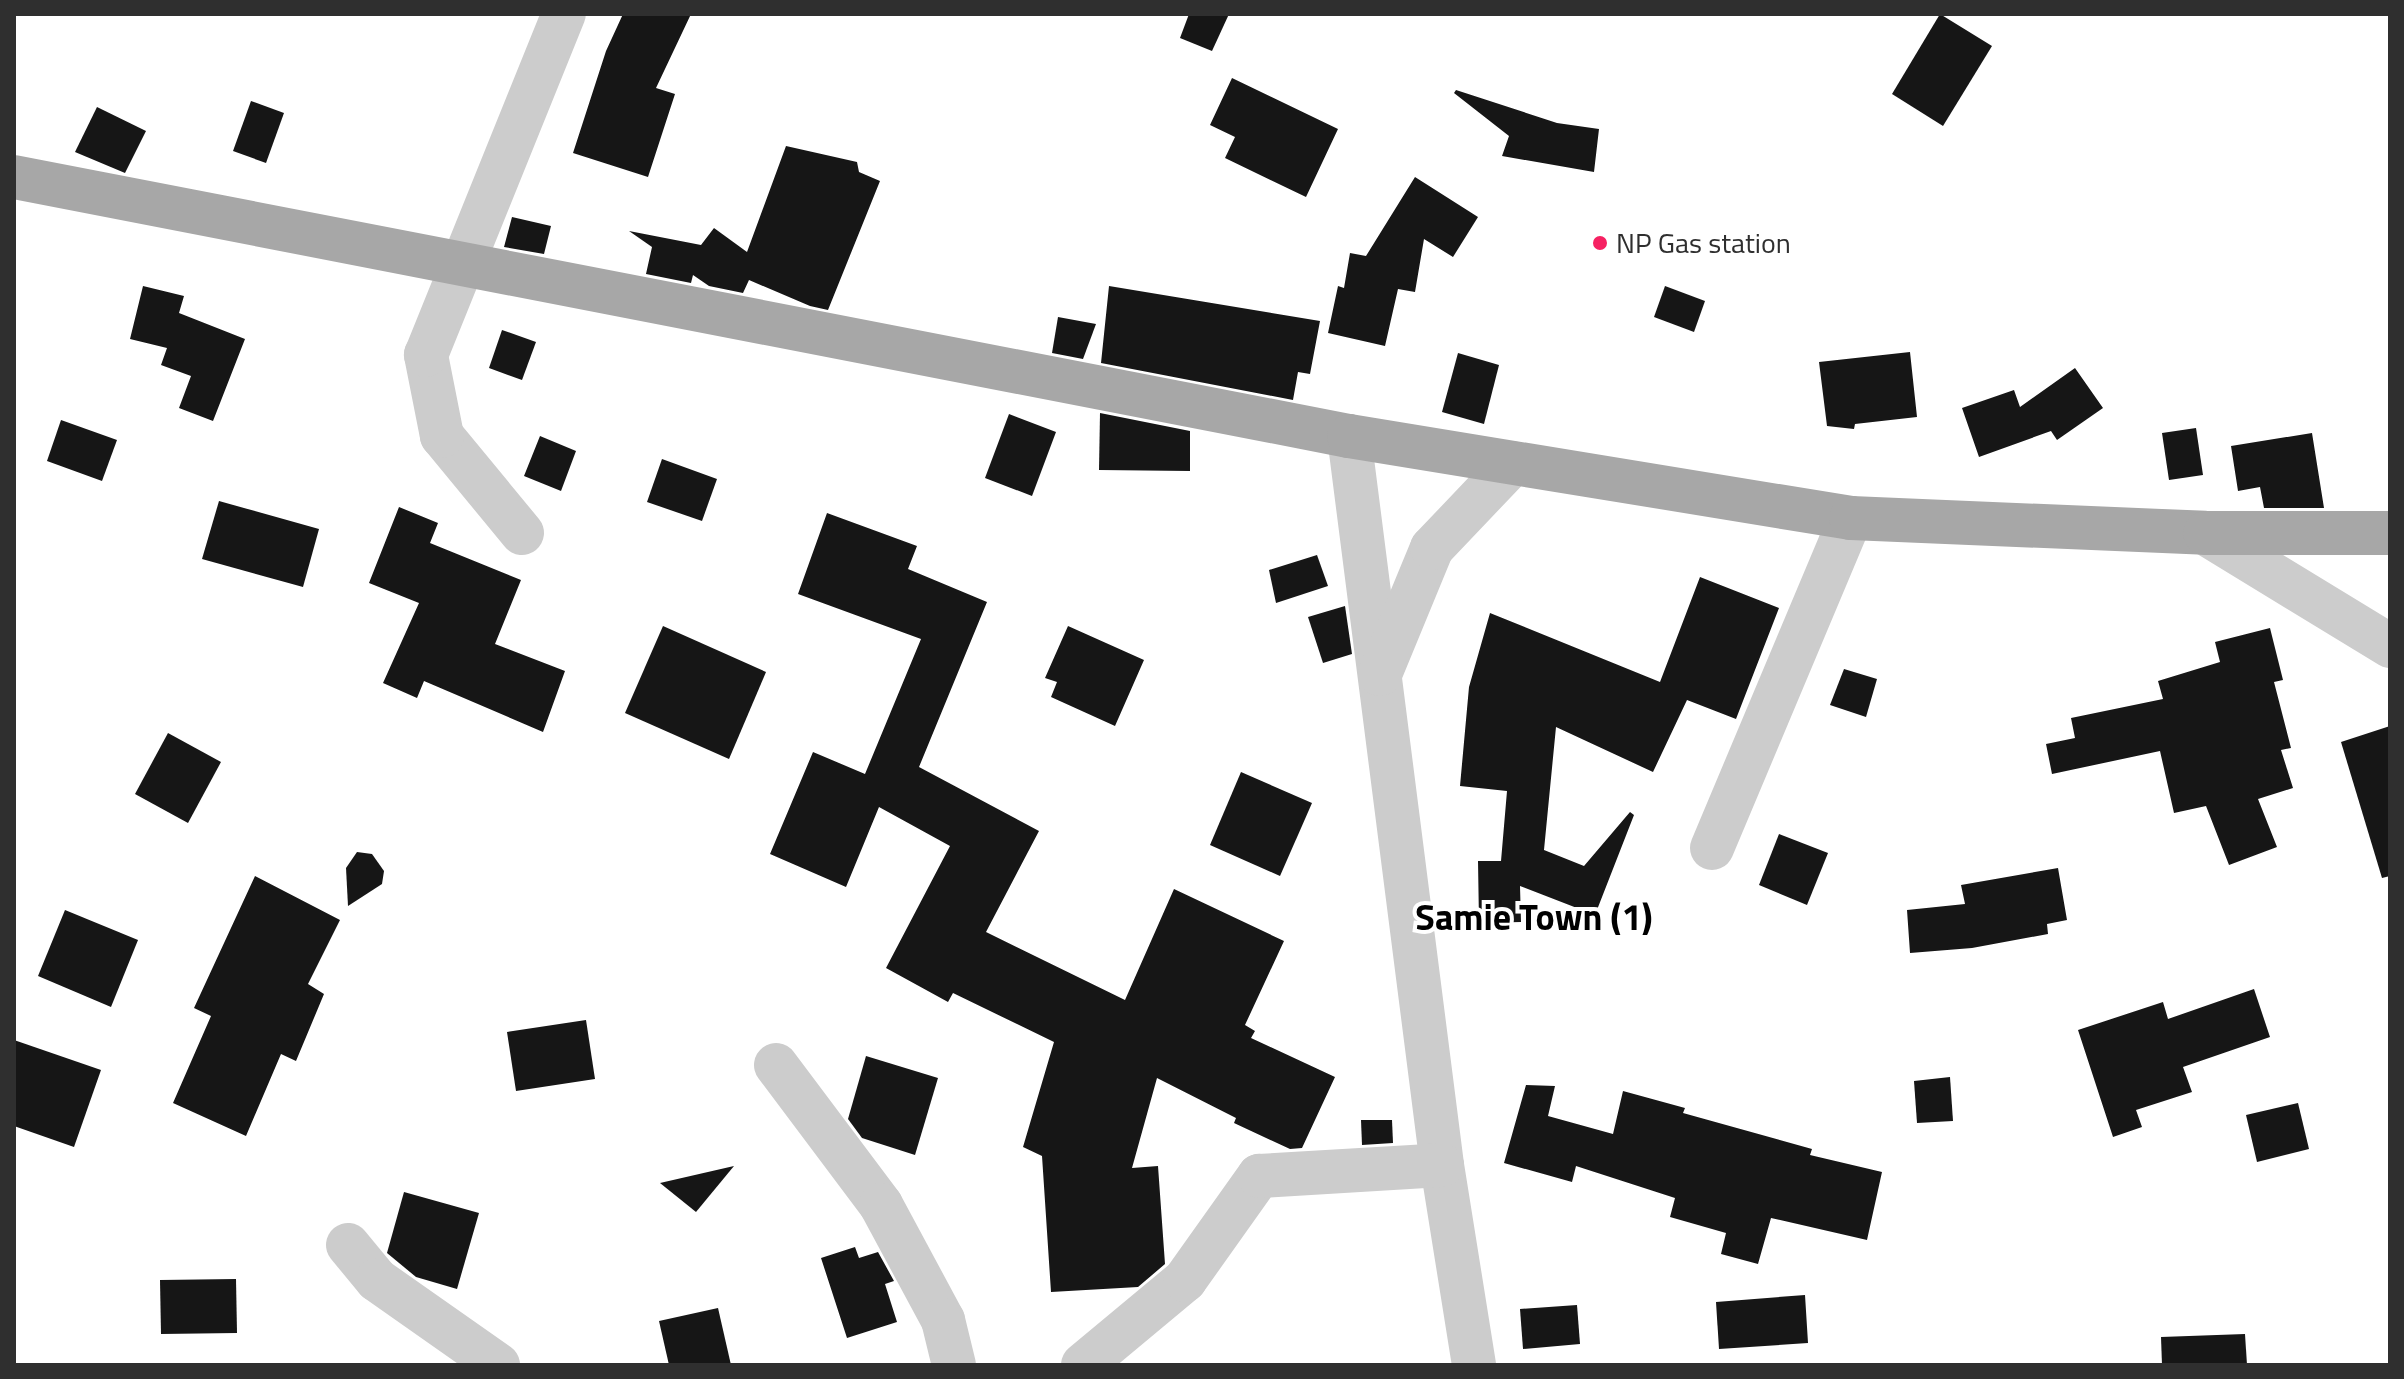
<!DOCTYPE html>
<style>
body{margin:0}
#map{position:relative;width:2404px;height:1379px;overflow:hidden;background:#fff;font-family:"Titillium Web",sans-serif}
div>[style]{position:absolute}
.building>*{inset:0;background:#161616}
.minor>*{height:44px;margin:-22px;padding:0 22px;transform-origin:22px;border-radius:22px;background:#ccc}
.major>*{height:44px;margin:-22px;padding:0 22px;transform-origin:22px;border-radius:22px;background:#a7a7a7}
.dots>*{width:22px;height:22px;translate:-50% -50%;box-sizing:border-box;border:4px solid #fff;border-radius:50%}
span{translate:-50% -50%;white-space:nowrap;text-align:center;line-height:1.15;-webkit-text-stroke:8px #fff;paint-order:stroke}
.poi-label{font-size:28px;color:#2f2f2f}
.left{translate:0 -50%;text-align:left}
.district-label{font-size:36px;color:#000;font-weight:700}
.frame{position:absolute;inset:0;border:16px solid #2f2f2f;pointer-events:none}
</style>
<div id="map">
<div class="building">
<i style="clip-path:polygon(623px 14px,691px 14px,656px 88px,675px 94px,648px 177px,573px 153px,606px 51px)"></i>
<i style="clip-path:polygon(1189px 14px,1229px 14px,1212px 51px,1180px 38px)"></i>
<i style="clip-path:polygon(1940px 14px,1992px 46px,1943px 126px,1892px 94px)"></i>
<i style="clip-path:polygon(1232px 78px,1338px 129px,1306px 197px,1225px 158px,1235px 137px,1210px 125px)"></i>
<i style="clip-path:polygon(1456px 90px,1557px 123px,1599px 129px,1594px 172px,1502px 156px,1509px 136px,1454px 93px)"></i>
<i style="clip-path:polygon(251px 101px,284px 113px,266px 163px,233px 151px)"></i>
<i style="clip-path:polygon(97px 107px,146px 131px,125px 173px,75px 152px)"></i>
<i style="clip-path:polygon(786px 146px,857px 162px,859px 172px,880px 181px,828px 310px,810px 306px,749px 280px,743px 293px,709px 286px,693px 275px,691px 283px,646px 274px,652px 247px,629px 231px,701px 245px,714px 228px,747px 252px)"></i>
<i style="clip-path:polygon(1415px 177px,1478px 217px,1453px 257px,1424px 239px,1415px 292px,1398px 289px,1385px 346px,1328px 333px,1338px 286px,1344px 288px,1350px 253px,1366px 256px)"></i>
<i style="clip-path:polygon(512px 217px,551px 226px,544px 254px,504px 247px)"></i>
<i style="clip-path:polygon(143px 286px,184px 296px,179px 313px,245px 339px,213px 421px,179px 408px,191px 376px,161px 365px,167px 348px,130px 339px)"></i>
<i style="clip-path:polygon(1109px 286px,1320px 321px,1310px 374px,1298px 372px,1293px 400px,1101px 363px)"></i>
<i style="clip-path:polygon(1665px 286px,1705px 301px,1694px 332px,1654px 317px)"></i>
<i style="clip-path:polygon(1058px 317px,1096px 324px,1083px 359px,1052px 353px)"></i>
<i style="clip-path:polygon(502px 330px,536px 342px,522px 380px,489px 368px)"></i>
<i style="clip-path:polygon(1910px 352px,1917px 417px,1855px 424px,1854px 429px,1827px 426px,1819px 362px)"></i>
<i style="clip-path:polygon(1458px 353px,1499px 365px,1484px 424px,1442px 412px)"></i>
<i style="clip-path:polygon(2075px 368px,2103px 408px,2057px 440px,2051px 431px,1979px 457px,1962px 408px,2014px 390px,2020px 407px)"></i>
<i style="clip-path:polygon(1100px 413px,1190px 431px,1190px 471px,1099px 470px)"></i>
<i style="clip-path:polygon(1009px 414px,1056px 432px,1032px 496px,985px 478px)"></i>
<i style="clip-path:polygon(61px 420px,117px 440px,102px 481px,47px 461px)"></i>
<i style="clip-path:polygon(2196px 428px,2203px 475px,2169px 480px,2162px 433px)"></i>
<i style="clip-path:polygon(2312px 433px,2324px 508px,2264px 508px,2260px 487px,2238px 491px,2231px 446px)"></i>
<i style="clip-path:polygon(540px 436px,576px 451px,561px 491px,524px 476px)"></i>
<i style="clip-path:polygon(662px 459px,717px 479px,702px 521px,647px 502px)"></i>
<i style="clip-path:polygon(219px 501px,319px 529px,303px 587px,202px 559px)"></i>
<i style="clip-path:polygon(399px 507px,438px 523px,430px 543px,521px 580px,495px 644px,565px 671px,543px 732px,424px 681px,417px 698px,383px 683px,419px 603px,369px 583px)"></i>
<i style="clip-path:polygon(827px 513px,917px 546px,908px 569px,987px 602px,919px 767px,1039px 831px,986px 932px,1125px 1000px,1174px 889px,1284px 941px,1245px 1025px,1255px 1031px,1251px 1038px,1335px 1077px,1302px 1148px,1290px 1149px,1234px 1123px,1236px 1118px,1157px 1078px,1132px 1168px,1158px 1166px,1165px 1264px,1138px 1287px,1051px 1292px,1042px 1156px,1023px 1147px,1054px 1042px,953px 993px,948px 1002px,886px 968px,950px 846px,879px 807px,846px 887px,770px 854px,813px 752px,865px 774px,921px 639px,798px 594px)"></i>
<i style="clip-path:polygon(1317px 555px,1328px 586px,1276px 603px,1269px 570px)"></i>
<i style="clip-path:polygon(1700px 577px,1779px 608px,1736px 719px,1687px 700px,1653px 772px,1556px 727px,1544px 850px,1584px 866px,1630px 812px,1634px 815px,1595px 915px,1520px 886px,1521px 922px,1479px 923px,1478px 861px,1501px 861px,1507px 791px,1460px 786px,1469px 687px,1490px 613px,1660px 682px)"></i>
<i style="clip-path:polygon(1345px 606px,1352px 654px,1323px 663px,1308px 617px)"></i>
<i style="clip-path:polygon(663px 626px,766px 672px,729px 759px,625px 713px)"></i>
<i style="clip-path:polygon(1068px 626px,1144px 660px,1115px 726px,1051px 697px,1057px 682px,1045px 678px)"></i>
<i style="clip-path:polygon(2270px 628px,2283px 680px,2274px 682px,2291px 748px,2281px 750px,2293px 788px,2258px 799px,2277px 847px,2229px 865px,2206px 806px,2174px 813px,2160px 751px,2052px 774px,2046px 744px,2075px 738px,2071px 718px,2163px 699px,2158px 681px,2220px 662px,2215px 642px)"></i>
<i style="clip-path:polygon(1844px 669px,1877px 679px,1866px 717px,1830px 705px)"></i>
<i style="clip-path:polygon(2390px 726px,2390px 876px,2382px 878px,2341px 742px)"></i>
<i style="clip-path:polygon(168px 733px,221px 762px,188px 823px,135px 794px)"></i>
<i style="clip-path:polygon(1241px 772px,1312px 803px,1280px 876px,1210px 845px)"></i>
<i style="clip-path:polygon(1779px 834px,1828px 853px,1807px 905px,1759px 885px)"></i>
<i style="clip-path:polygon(357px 852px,372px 854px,384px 871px,382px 884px,348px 906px,346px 868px)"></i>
<i style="clip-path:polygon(2058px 868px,2067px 920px,2047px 924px,2048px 934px,1972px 948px,1910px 953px,1907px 910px,1965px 904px,1961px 885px)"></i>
<i style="clip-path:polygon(255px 876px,340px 920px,308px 984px,324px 994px,296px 1061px,281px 1054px,246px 1136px,173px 1103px,211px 1016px,194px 1008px)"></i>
<i style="clip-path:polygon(65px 910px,138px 940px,111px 1007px,38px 976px)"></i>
<i style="clip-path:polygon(2254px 989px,2270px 1037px,2183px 1067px,2192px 1092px,2136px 1110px,2142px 1127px,2113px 1137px,2078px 1030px,2163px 1002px,2168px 1019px)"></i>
<i style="clip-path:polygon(586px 1020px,595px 1079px,516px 1091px,507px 1032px)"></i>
<i style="clip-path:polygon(14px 1040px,101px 1070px,74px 1147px,14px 1126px)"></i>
<i style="clip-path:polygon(866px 1056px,938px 1078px,915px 1155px,862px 1138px,848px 1119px)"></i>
<i style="clip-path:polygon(1950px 1077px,1953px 1121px,1917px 1123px,1914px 1081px)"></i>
<i style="clip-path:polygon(1526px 1085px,1555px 1086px,1548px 1116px,1613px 1134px,1623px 1091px,1685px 1108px,1683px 1113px,1812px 1149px,1810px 1155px,1882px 1172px,1867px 1240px,1771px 1218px,1758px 1264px,1721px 1254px,1726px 1233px,1670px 1217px,1675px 1198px,1576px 1166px,1572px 1182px,1504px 1163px)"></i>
<i style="clip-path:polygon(2298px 1103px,2309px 1149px,2257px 1162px,2246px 1115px)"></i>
<i style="clip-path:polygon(1361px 1120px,1392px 1120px,1393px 1143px,1362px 1145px)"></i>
<i style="clip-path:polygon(734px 1166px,696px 1212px,660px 1183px)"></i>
<i style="clip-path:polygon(404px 1192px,479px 1213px,457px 1289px,416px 1277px,387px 1253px)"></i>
<i style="clip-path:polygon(855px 1247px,859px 1258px,878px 1252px,894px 1281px,885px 1284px,897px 1322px,847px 1338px,821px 1258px)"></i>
<i style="clip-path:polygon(236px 1279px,237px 1333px,161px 1334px,160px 1280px)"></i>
<i style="clip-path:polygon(1805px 1295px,1808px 1343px,1719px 1349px,1716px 1302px)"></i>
<i style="clip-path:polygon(1577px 1305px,1580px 1344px,1523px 1349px,1520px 1309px)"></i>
<i style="clip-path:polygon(718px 1308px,731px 1365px,669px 1365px,659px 1321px)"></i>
<i style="clip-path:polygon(2245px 1334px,2247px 1365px,2162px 1365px,2161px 1337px)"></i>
</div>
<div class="minor">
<i style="left:1349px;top:436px;width:735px;rotate:82.73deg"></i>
<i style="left:1442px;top:1165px;width:203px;rotate:80.9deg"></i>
<i style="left:522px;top:533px;width:126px;rotate:-129.5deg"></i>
<i style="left:442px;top:436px;width:83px;rotate:-101.2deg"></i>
<i style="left:426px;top:355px;width:368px;rotate:-68deg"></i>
<i style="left:2205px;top:533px;width:217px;rotate:31.4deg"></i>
<i style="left:1380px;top:674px;width:136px;rotate:-67.6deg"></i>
<i style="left:1432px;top:548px;width:117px;rotate:-46.4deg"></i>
<i style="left:1712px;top:848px;width:358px;rotate:-67.2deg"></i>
<i style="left:776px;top:1065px;width:175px;rotate:53.1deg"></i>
<i style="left:881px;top:1205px;width:131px;rotate:61.7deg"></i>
<i style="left:943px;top:1320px;width:46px;rotate:76.3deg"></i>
<i style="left:348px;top:1245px;width:45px;rotate:50.4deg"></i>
<i style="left:377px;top:1280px;width:148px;rotate:35.1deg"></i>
<i style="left:1083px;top:1365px;width:133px;rotate:-39.8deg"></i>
<i style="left:1185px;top:1280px;width:128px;rotate:-54.6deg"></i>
<i style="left:1259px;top:1176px;width:183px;rotate:-3.4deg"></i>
</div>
<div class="major">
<i style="left:14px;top:177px;width:1360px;rotate:10.98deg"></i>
<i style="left:1349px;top:436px;width:509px;rotate:9.28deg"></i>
<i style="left:1851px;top:518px;width:354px;rotate:2.4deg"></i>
<i style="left:2205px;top:533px;width:185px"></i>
</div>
<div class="dots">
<i style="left:1600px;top:243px;background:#f62162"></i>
</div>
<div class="poi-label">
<span class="left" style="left:1616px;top:243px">NP Gas station</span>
</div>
<div class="district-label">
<span style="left:1534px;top:917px">Samie Town (1)</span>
</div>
<div class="frame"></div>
</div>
